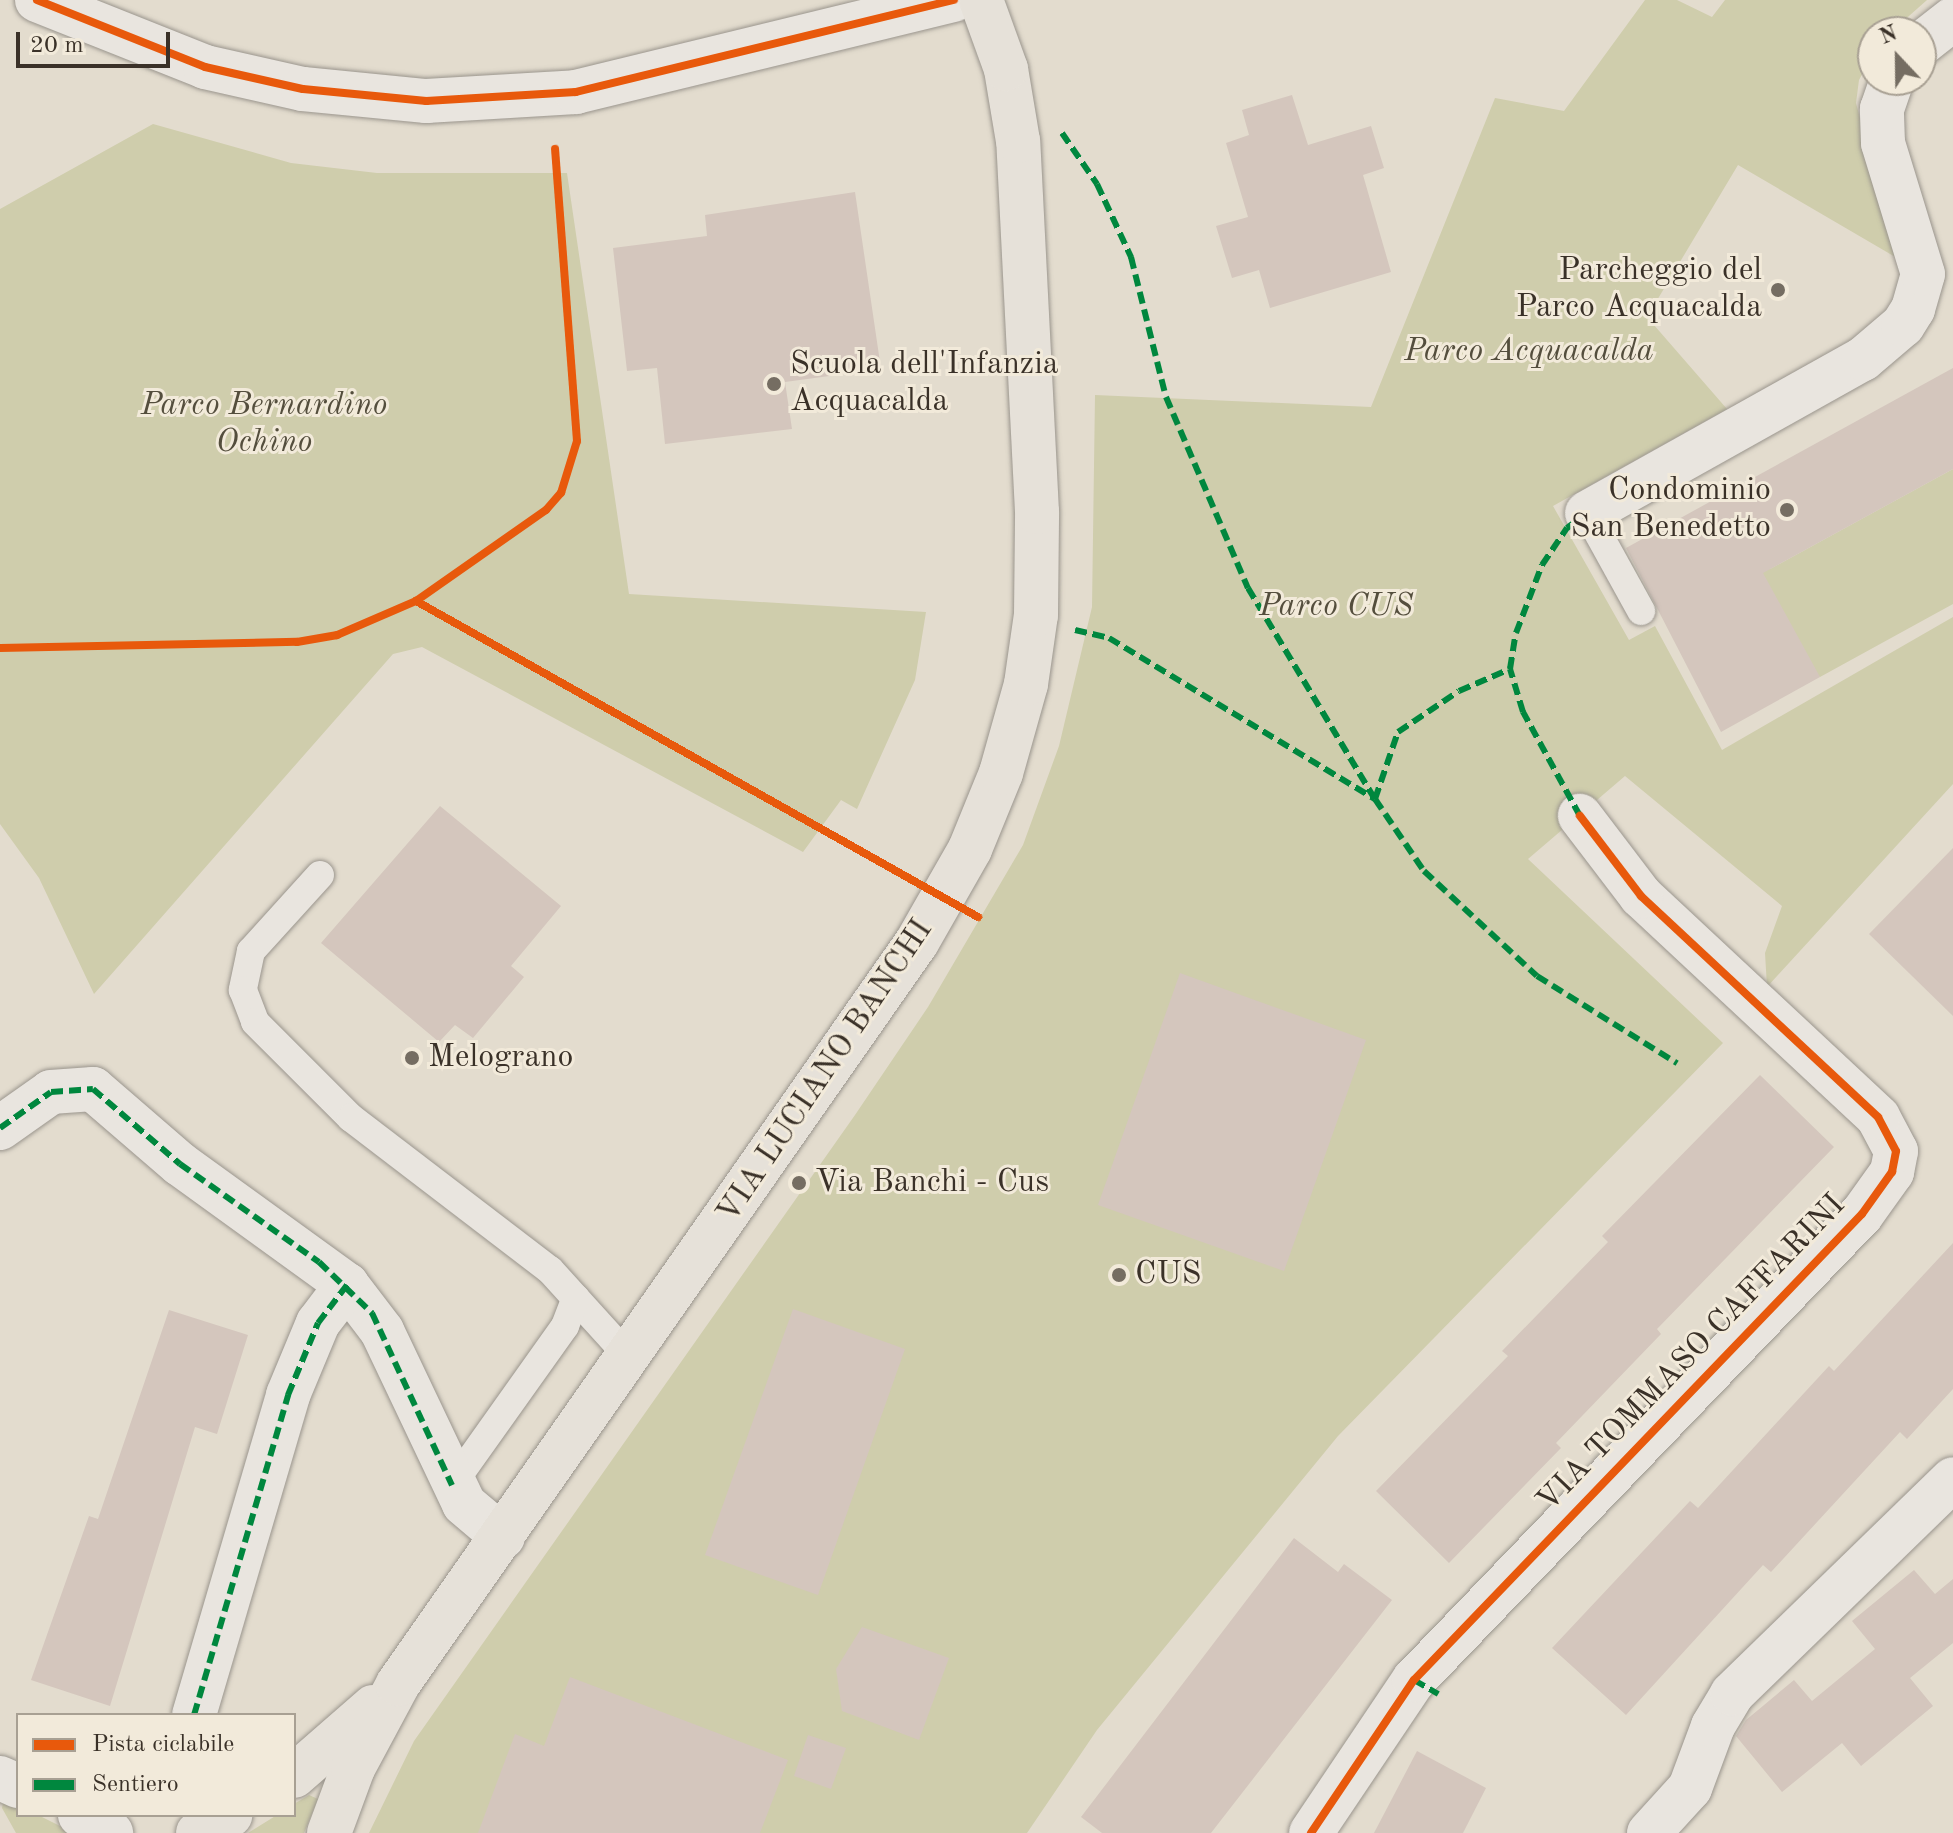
<!DOCTYPE html>
<style>
body{margin:0}
#map{position:relative;width:1953px;height:1833px;overflow:hidden;background:#e3dcce;font-family:"Old Standard TT",serif}
div>[style]{position:absolute}
.green>*{inset:0;background:#cfcdac}
.building>*{inset:0;background:#d4c6bd}
.roads{filter:drop-shadow(0 0 2px #9a958d) drop-shadow(0 0 2px #9a958d)}
.lane>*{height:28px;margin:-14px;padding:0 14px;transform-origin:14px;border-radius:14px;background:#e9e5df}
.street>*{height:44px;margin:-22px;padding:0 22px;transform-origin:22px;border-radius:22px;background:#e9e5df}
.primary>*{height:44px;margin:-22px;padding:0 22px;transform-origin:22px;border-radius:22px;background:#e6e1d9}
.quiet>*{height:6px;margin-top:-3px;transform-origin:0;background:repeating-linear-gradient(90deg,#00873e 0 12px,transparent 0 18px)}
.cycleway>*{height:8px;margin:-4px;padding:0 4px;transform-origin:4px;border-radius:4px;background:#e8590c}
.dots>*{width:22px;height:22px;translate:-50% -50%;box-sizing:border-box;border:4px solid #f2eada;border-radius:50%}
span{translate:-50% -50%;white-space:nowrap;text-align:center;line-height:1.15;-webkit-text-stroke:6px #f2eada;paint-order:stroke}
.poi-label{font-size:32px;color:#3a3128}
.right{translate:-100% -50%;text-align:right}
.left{translate:0 -50%;text-align:left}
.park-label{font-size:32px;color:#544e3d;font-style:italic}
.street-label{font-size:32px;color:#3a3128}
.legend{position:absolute;left:16px;top:1713px;width:280px;height:104px;box-sizing:border-box;background:#f2eada;border:2px solid #a8a093;margin:0;padding:10px 14px;list-style:none;font-size:24px;color:#3a3128}
.legend li{display:flex;align-items:center;gap:16px;height:40px}
.legend b{width:40px;border:2px solid #a8a093}
.north{position:absolute;left:1857px;top:16px;width:80px;height:80px;box-sizing:border-box;background:#f2eada;border:2px solid #a8a093;border-radius:50%;rotate:338deg;font-size:22px;font-weight:700;line-height:32px;text-align:center;color:#3a3128}
.north::after{content:'';display:block;margin:auto;width:28px;height:36px;background:#756d62;clip-path:polygon(50% 0,100% 100%,50% 72%,0 100%)}
.scale{position:absolute;left:16px;top:32px;width:154px;height:36px;box-sizing:border-box;border:4px solid #3a3128;border-top:0;padding-left:10px;font-size:24px;line-height:28px;white-space:nowrap;color:#3a3128;-webkit-text-stroke:6px #f2eada;paint-order:stroke}
</style>
<div id="map">
<div class="green">
<i style="clip-path:polygon(1645px 0,1677px 0,1712px 17px,1725px 0,1927px 0,1891px 32px,1873px 32px,1873px 54px,1859px 80px,1856px 103px,1897px 258px,1738px 165px,1647px 317px,1727px 409px,1553px 506px,1629px 640px,1655px 626px,1722px 750px,1953px 617px,1953px 784px,1767px 987px,1765px 953px,1782px 906px,1625px 776px,1528px 859px,1723px 1043px,1338px 1436px,1097px 1730px,1027px 1833px,369px 1833px,414px 1741px,855px 1115px,928px 1007px,1023px 845px,1059px 746px,1092px 607px,1095px 395px,1371px 407px,1495px 98px,1564px 111px)"></i>
<i style="clip-path:polygon(153px 124px,291px 163px,377px 173px,567px 173px,629px 594px,926px 612px,915px 680px,857px 809px,841px 800px,803px 852px,422px 647px,393px 654px,94px 994px,39px 878px,0 824px,0 209px)"></i>
<i style="clip-path:polygon(1953px 469px,1953px 604px,1820px 677px,1742px 624px,1765px 561px,1770px 569px)"></i>
<i style="clip-path:polygon(309px 1795px,318px 1799px,304px 1833px,248px 1833px,277px 1815px,294px 1815px,294px 1804px)"></i>
<i style="clip-path:polygon(4px 1798px,18px 1805px,18px 1815px,38px 1815px,74px 1833px,16px 1833px,2px 1808px)"></i>
</div>
<div class="building">
<i style="clip-path:polygon(1292px 95px,1308px 145px,1371px 126px,1384px 168px,1363px 175px,1391px 272px,1270px 308px,1259px 270px,1232px 278px,1216px 226px,1248px 217px,1226px 143px,1249px 135px,1242px 110px)"></i>
<i style="clip-path:polygon(855px 192px,881px 369px,785px 382px,792px 429px,665px 444px,657px 368px,627px 371px,613px 248px,707px 236px,705px 215px)"></i>
<i style="clip-path:polygon(1953px 368px,1953px 469px,1763px 573px,1820px 677px,1721px 732px,1626px 548px)"></i>
<i style="clip-path:polygon(440px 806px,561px 906px,511px 966px,524px 977px,473px 1038px,455px 1025px,439px 1042px,321px 943px)"></i>
<i style="clip-path:polygon(1953px 848px,1953px 1016px,1869px 934px)"></i>
<i style="clip-path:polygon(1180px 973px,1366px 1040px,1284px 1271px,1098px 1205px)"></i>
<i style="clip-path:polygon(1760px 1075px,1834px 1147px,1657px 1329px,1661px 1334px,1556px 1443px,1561px 1448px,1449px 1563px,1376px 1491px,1508px 1356px,1502px 1351px,1608px 1242px,1602px 1236px)"></i>
<i style="clip-path:polygon(1953px 1243px,1953px 1389px,1907px 1439px,1900px 1432px,1771px 1572px,1763px 1565px,1626px 1715px,1552px 1648px,1690px 1501px,1698px 1508px,1829px 1366px,1834px 1371px)"></i>
<i style="clip-path:polygon(793px 1309px,905px 1349px,818px 1595px,705px 1555px)"></i>
<i style="clip-path:polygon(169px 1310px,248px 1335px,217px 1434px,195px 1427px,110px 1706px,31px 1680px,89px 1516px,98px 1519px)"></i>
<i style="clip-path:polygon(1294px 1538px,1338px 1572px,1344px 1564px,1392px 1600px,1211px 1833px,1102px 1833px,1081px 1817px)"></i>
<i style="clip-path:polygon(1914px 1570px,1935px 1594px,1953px 1579px,1953px 1643px,1910px 1678px,1933px 1706px,1861px 1766px,1842px 1743px,1782px 1792px,1736px 1736px,1746px 1720px,1794px 1680px,1812px 1701px,1875px 1649px,1852px 1621px)"></i>
<i style="clip-path:polygon(862px 1627px,949px 1658px,919px 1740px,842px 1711px,836px 1669px)"></i>
<i style="clip-path:polygon(570px 1677px,788px 1760px,760px 1833px,478px 1833px,515px 1734px,544px 1746px)"></i>
<i style="clip-path:polygon(808px 1735px,846px 1748px,831px 1789px,794px 1776px)"></i>
<i style="clip-path:polygon(1417px 1751px,1486px 1788px,1463px 1833px,1374px 1833px)"></i>
</div>
<div class="roads">
<div class="lane">
<i style="left:1587px;top:513px;width:112px;rotate:61.1deg"></i>
<i style="left:320px;top:875px;width:103px;rotate:132.2deg"></i>
<i style="left:251px;top:951px;width:40px;rotate:102deg"></i>
<i style="left:243px;top:990px;width:34px;rotate:69deg"></i>
<i style="left:255px;top:1022px;width:136px;rotate:45deg"></i>
<i style="left:351px;top:1118px;width:250px;rotate:37.4deg"></i>
<i style="left:550px;top:1270px;width:118px;rotate:47.8deg"></i>
<i style="left:452px;top:1485px;width:195px;rotate:-54.6deg"></i>
<i style="left:565px;top:1326px;width:30px;rotate:-69deg"></i>
</div>
<div class="street">
<i style="left:37px;top:0;width:181px;rotate:21.7deg"></i>
<i style="left:205px;top:67px;width:100px;rotate:12.7deg"></i>
<i style="left:303px;top:89px;width:124px;rotate:5.6deg"></i>
<i style="left:426px;top:101px;width:150px;rotate:-3.4deg"></i>
<i style="left:576px;top:92px;width:389px;rotate:-13.7deg"></i>
<i style="left:1921px;top:44px;width:41px;rotate:-38deg"></i>
<i style="left:1587px;top:513px;width:316px;rotate:-29.2deg"></i>
<i style="left:1863px;top:359px;width:52px;rotate:-40.4deg"></i>
<i style="left:1903px;top:325px;width:19px;rotate:-58deg"></i>
<i style="left:1913px;top:309px;width:36px;rotate:-74deg"></i>
<i style="left:1923px;top:274px;width:137px;rotate:-107deg"></i>
<i style="left:1883px;top:143px;width:34px;rotate:-92deg"></i>
<i style="left:1882px;top:109px;width:31px;rotate:-71deg"></i>
<i style="left:0;top:1128px;width:62px;rotate:-35.2deg"></i>
<i style="left:51px;top:1092px;width:42px;rotate:-4.1deg"></i>
<i style="left:93px;top:1089px;width:115px;rotate:40.8deg"></i>
<i style="left:180px;top:1164px;width:206px;rotate:35.9deg"></i>
<i style="left:347px;top:1285px;width:58px;rotate:52.7deg"></i>
<i style="left:382px;top:1331px;width:191px;rotate:64.6deg"></i>
<i style="left:464px;top:1504px;width:51px;rotate:40.2deg"></i>
<i style="left:194px;top:1715px;width:334px;rotate:-73.6deg"></i>
<i style="left:288px;top:1395px;width:78px;rotate:-67.4deg"></i>
<i style="left:318px;top:1323px;width:48px;rotate:-52.7deg"></i>
<i style="left:0;top:1778px;width:20px;rotate:24deg"></i>
<i style="left:80px;top:1815px;width:36px;rotate:30deg"></i>
<i style="left:1311px;top:1833px;width:184px;rotate:-56.1deg"></i>
<i style="left:1414px;top:1680px;width:646px;rotate:-46.13deg"></i>
<i style="left:1862px;top:1214px;width:52px;rotate:-54.5deg"></i>
<i style="left:1892px;top:1172px;width:21px;rotate:-79deg"></i>
<i style="left:1896px;top:1151px;width:38px;rotate:-118deg"></i>
<i style="left:1878px;top:1117px;width:324px;rotate:-137deg"></i>
<i style="left:1641px;top:896px;width:101px;rotate:-127.3deg"></i>
<i style="left:1649px;top:1833px;width:61px;rotate:-47.7deg"></i>
<i style="left:1690px;top:1788px;width:66px;rotate:-69.6deg"></i>
<i style="left:1713px;top:1726px;width:37px;rotate:-59deg"></i>
<i style="left:1732px;top:1694px;width:308px;rotate:-44.2deg"></i>
</div>
<div class="primary">
<i style="left:294px;top:1776px;width:105px;rotate:-41.1deg"></i>
<i style="left:198px;top:1833px;width:37px;rotate:-29deg"></i>
<i style="left:329px;top:1833px;width:69px;rotate:-69.7deg"></i>
<i style="left:353px;top:1768px;width:95px;rotate:-61.8deg"></i>
<i style="left:398px;top:1684px;width:905px;rotate:-55.03deg"></i>
<i style="left:917px;top:942px;width:107px;rotate:-60.3deg"></i>
<i style="left:970px;top:849px;width:82px;rotate:-67.8deg"></i>
<i style="left:1001px;top:773px;width:92px;rotate:-74.3deg"></i>
<i style="left:1026px;top:684px;width:70px;rotate:-81.8deg"></i>
<i style="left:1036px;top:615px;width:103px;rotate:-89.4deg"></i>
<i style="left:1037px;top:512px;width:371px;rotate:-92.9deg"></i>
<i style="left:1018px;top:141px;width:73px;rotate:-99.5deg"></i>
<i style="left:1006px;top:69px;width:73px;rotate:-109.9deg"></i>
</div>
</div>
<div class="quiet">
<i style="left:1062px;top:133px;width:62px;rotate:55.5deg"></i>
<i style="left:1097px;top:184px;width:81px;rotate:65deg"></i>
<i style="left:1131px;top:257px;width:144px;rotate:76deg"></i>
<i style="left:1166px;top:397px;width:208px;rotate:66.8deg"></i>
<i style="left:1248px;top:588px;width:246px;rotate:59deg"></i>
<i style="left:1375px;top:799px;width:87px;rotate:55.8deg"></i>
<i style="left:1424px;top:871px;width:154px;rotate:42.9deg"></i>
<i style="left:1537px;top:976px;width:165px;rotate:31.9deg"></i>
<i style="left:1075px;top:630px;width:35px;rotate:13deg"></i>
<i style="left:1109px;top:638px;width:311px;rotate:31.2deg"></i>
<i style="left:1375px;top:799px;width:71px;rotate:-71.1deg"></i>
<i style="left:1398px;top:732px;width:73px;rotate:-33.9deg"></i>
<i style="left:1459px;top:691px;width:56px;rotate:-23.3deg"></i>
<i style="left:1580px;top:816px;width:119px;rotate:-118.7deg"></i>
<i style="left:1523px;top:712px;width:45px;rotate:-106.8deg"></i>
<i style="left:1510px;top:669px;width:36px;rotate:-81deg"></i>
<i style="left:1516px;top:633px;width:73px;rotate:-69.1deg"></i>
<i style="left:1542px;top:565px;width:45px;rotate:-56deg"></i>
<i style="left:1567px;top:528px;width:25px;rotate:-37deg"></i>
<i style="left:0;top:1128px;width:62px;rotate:-35.2deg"></i>
<i style="left:51px;top:1092px;width:42px;rotate:-4.1deg"></i>
<i style="left:93px;top:1089px;width:115px;rotate:40.8deg"></i>
<i style="left:180px;top:1164px;width:170px;rotate:35.2deg"></i>
<i style="left:319px;top:1262px;width:74px;rotate:43.9deg"></i>
<i style="left:372px;top:1313px;width:190px;rotate:65.1deg"></i>
<i style="left:1414px;top:1680px;width:28px;rotate:30deg"></i>
<i style="left:194px;top:1715px;width:334px;rotate:-73.6deg"></i>
<i style="left:288px;top:1395px;width:78px;rotate:-67.4deg"></i>
<i style="left:318px;top:1323px;width:48px;rotate:-52.7deg"></i>
</div>
<div class="cycleway">
<i style="left:37px;top:0;width:181px;rotate:21.7deg"></i>
<i style="left:205px;top:67px;width:100px;rotate:12.7deg"></i>
<i style="left:303px;top:89px;width:124px;rotate:5.6deg"></i>
<i style="left:426px;top:101px;width:150px;rotate:-3.4deg"></i>
<i style="left:576px;top:92px;width:389px;rotate:-13.7deg"></i>
<i style="left:416px;top:601px;width:645px;rotate:29.35deg"></i>
<i style="left:0;top:648px;width:297px;rotate:-1.2deg"></i>
<i style="left:297px;top:642px;width:41px;rotate:-9.9deg"></i>
<i style="left:337px;top:635px;width:86px;rotate:-23.3deg"></i>
<i style="left:416px;top:601px;width:159px;rotate:-35deg"></i>
<i style="left:546px;top:510px;width:23px;rotate:-49deg"></i>
<i style="left:561px;top:493px;width:54px;rotate:-72.9deg"></i>
<i style="left:577px;top:441px;width:293px;rotate:-94.3deg"></i>
<i style="left:1311px;top:1833px;width:184px;rotate:-56.1deg"></i>
<i style="left:1414px;top:1680px;width:646px;rotate:-46.13deg"></i>
<i style="left:1862px;top:1214px;width:52px;rotate:-54.5deg"></i>
<i style="left:1892px;top:1172px;width:21px;rotate:-79deg"></i>
<i style="left:1896px;top:1151px;width:38px;rotate:-118deg"></i>
<i style="left:1878px;top:1117px;width:324px;rotate:-137deg"></i>
<i style="left:1641px;top:896px;width:101px;rotate:-127.3deg"></i>
</div>
<div class="dots">
<i style="left:1778px;top:290px;background:#756d62"></i>
<i style="left:774px;top:384px;background:#756d62"></i>
<i style="left:1787px;top:510px;background:#756d62"></i>
<i style="left:412px;top:1058px;background:#756d62"></i>
<i style="left:799px;top:1183px;background:#756d62"></i>
<i style="left:1119px;top:1275px;background:#756d62"></i>
</div>
<div class="poi-label">
<span class="right" style="left:1762px;top:290px">Parcheggio del<br>Parco Acquacalda</span>
<span class="left" style="left:790px;top:384px">Scuola dell'Infanzia<br>Acquacalda</span>
<span class="right" style="left:1771px;top:510px">Condominio<br>San Benedetto</span>
<span class="left" style="left:428px;top:1058px">Melograno</span>
<span class="left" style="left:815px;top:1183px">Via Banchi - Cus</span>
<span class="left" style="left:1135px;top:1275px">CUS</span>
</div>
<div class="park-label">
<span style="left:1529px;top:352px">Parco Acquacalda</span>
<span style="left:264px;top:425px">Parco Bernardino<br>Ochino</span>
<span style="left:1336px;top:607px">Parco CUS</span>
</div>
<div class="street-label">
<span style="left:826px;top:1072px;rotate:-56deg">VIA LUCIANO BANCHI</span>
<span style="left:1692px;top:1354px;rotate:-46deg">VIA TOMMASO CAFFARINI</span>
</div>
<ul class="legend">
<li><b style="height:10px;background:#e8590c"></b>Pista ciclabile</li>
<li><b style="height:10px;background:#00873e"></b>Sentiero</li>
</ul>
<div class="north">N</div>
<div class="scale">20 m</div>
</div>
